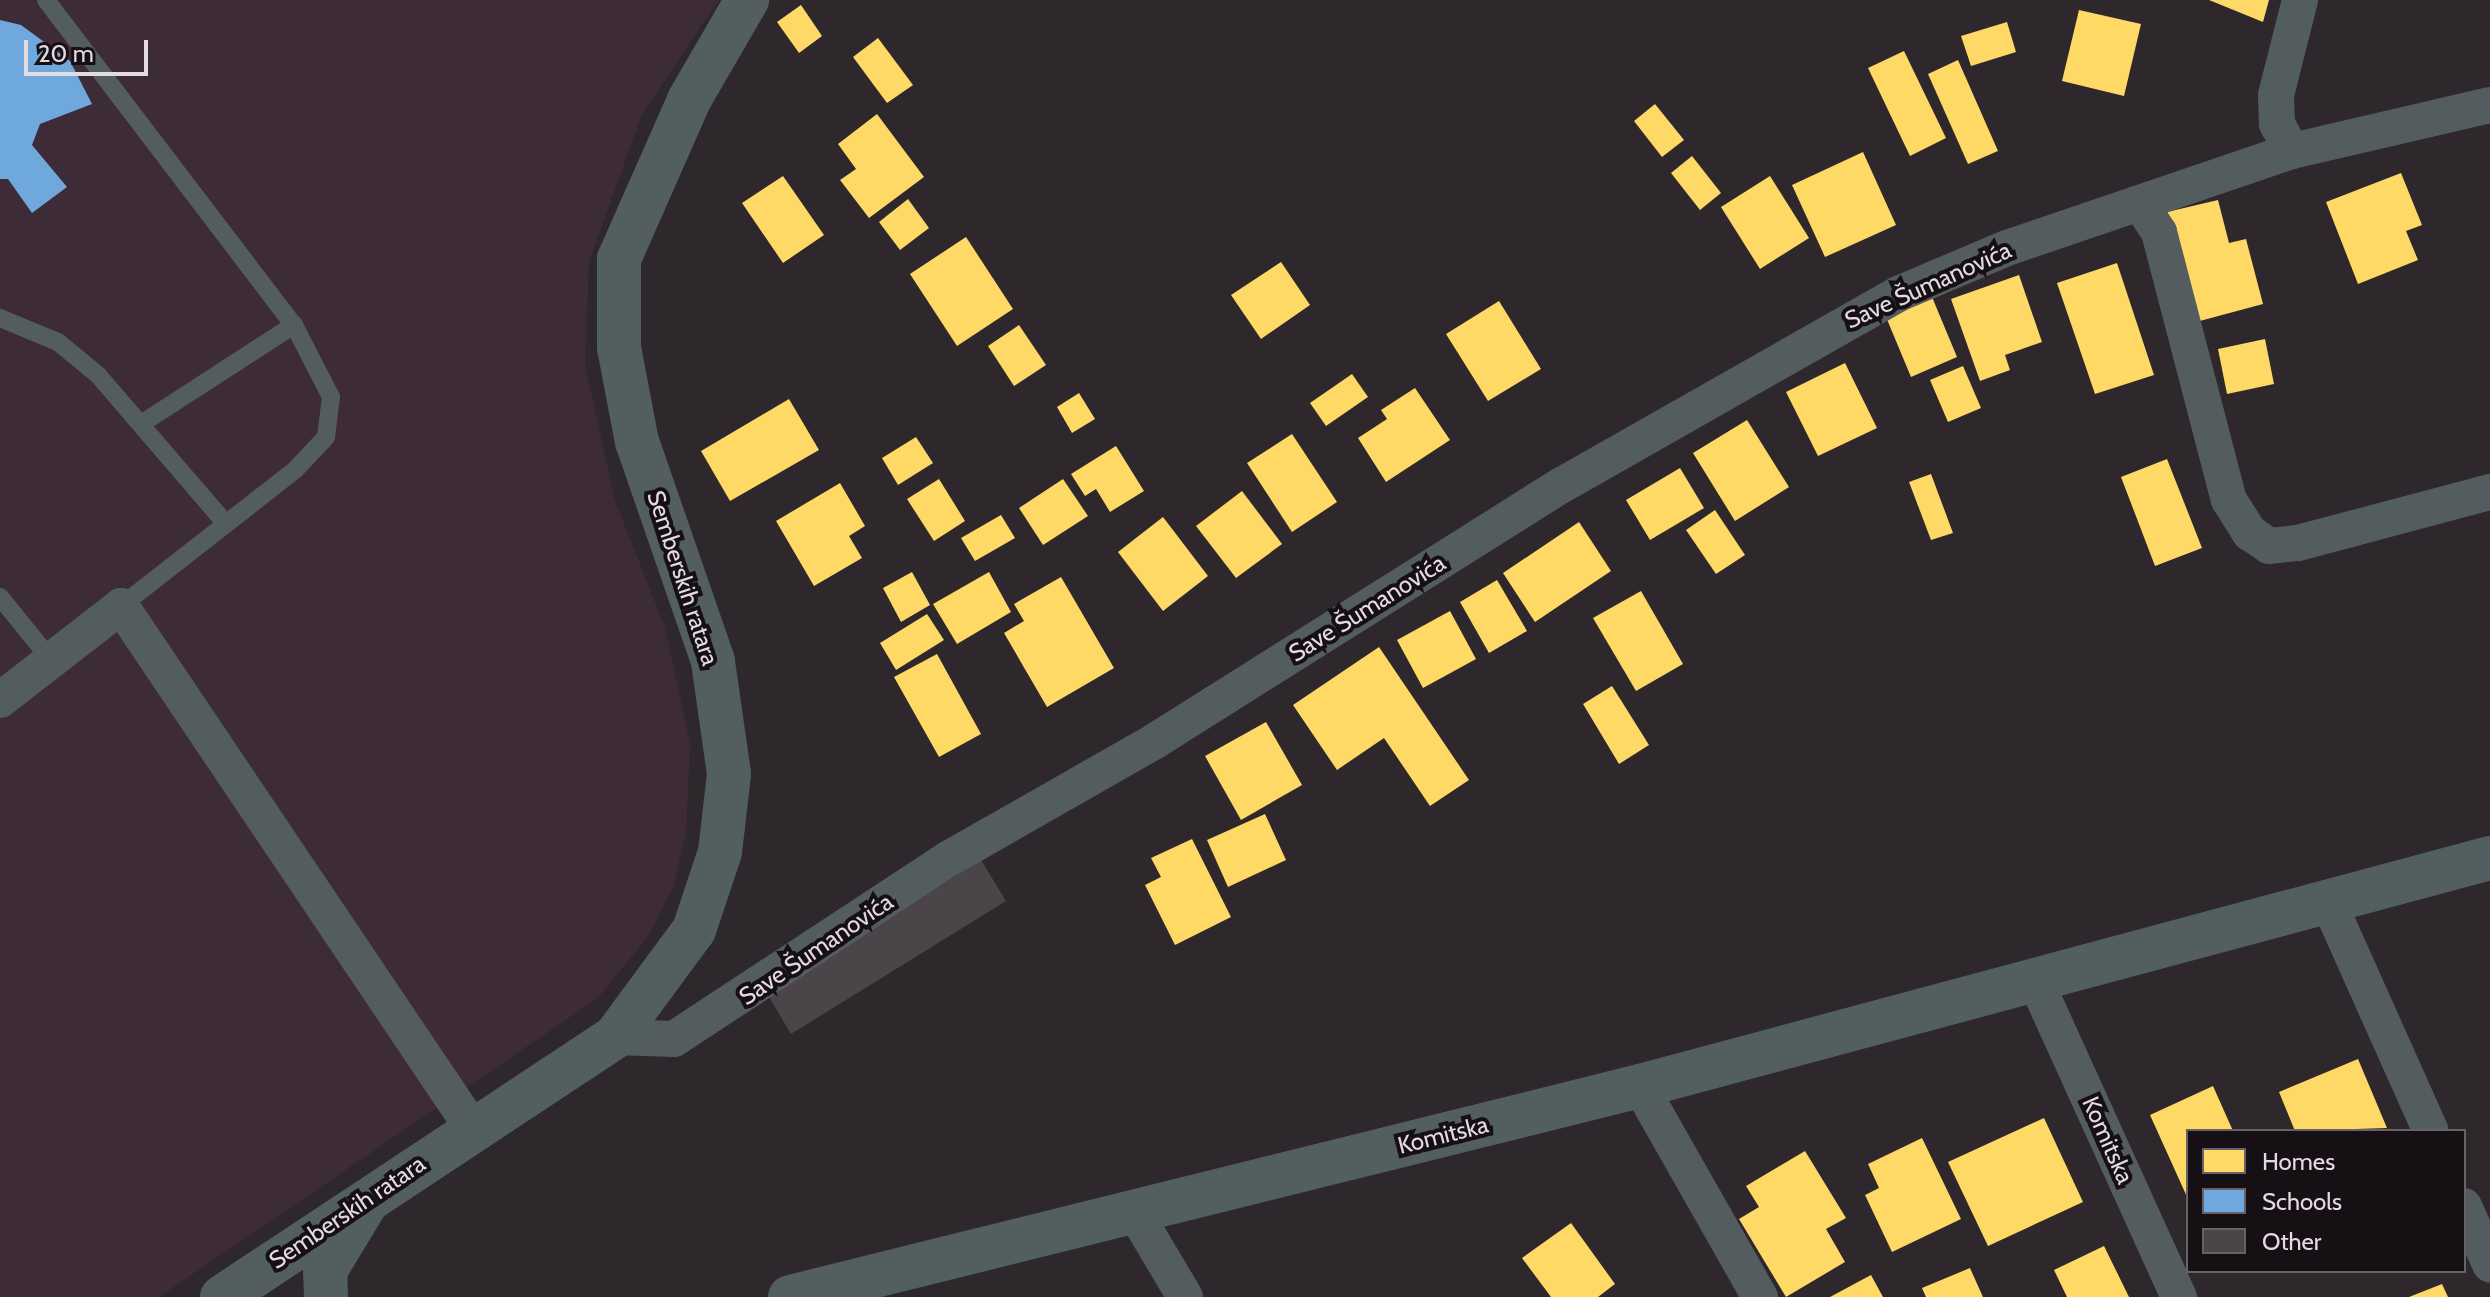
<!DOCTYPE html>
<meta charset="utf-8">
<style>
body{margin:0}
#map{position:relative;width:2490px;height:1297px;overflow:hidden;background:#2e282d;font-family:Cabin,sans-serif}
div>[style]{position:absolute}
.built>*{inset:0;background:#3d2b38}
.homes>*{inset:0;background:#ffd966}
.schools>*{inset:0;background:#6fa8dc}
.building>*{inset:0;background:#4b454a}
.lane>*{height:18px;margin:-9px;padding:0 9px;transform-origin:9px;border-radius:9px;background:#535c5e}
.street>*{height:36px;margin:-18px;padding:0 18px;transform-origin:18px;border-radius:18px;background:#535c5e}
.secondary>*{height:44px;margin:-22px;padding:0 22px;transform-origin:22px;border-radius:22px;background:#525e60}
span{translate:-50% -50%;white-space:nowrap;text-align:center;line-height:1.15;-webkit-text-stroke:8px #161014;paint-order:stroke}
.street-label{font-size:24px;color:#e4dbe2}
.legend{position:absolute;left:2186px;top:1129px;width:280px;height:144px;box-sizing:border-box;background:#161014;border:2px solid #686166;margin:0;padding:10px 14px;list-style:none;font-size:24px;color:#e4dbe2}
.legend li{display:flex;align-items:center;gap:16px;height:40px}
.legend b{width:40px;border:2px solid #686166}
.scale{position:absolute;left:24px;top:40px;width:124px;height:36px;box-sizing:border-box;border:4px solid #e4dbe2;border-top:0;padding-left:10px;font-size:24px;line-height:28px;white-space:nowrap;color:#e4dbe2;-webkit-text-stroke:6px #161014;paint-order:stroke}
</style>
<div id="map">
<div class="built">
<i style="clip-path:polygon(0 0,719px 0,642px 114px,589px 262px,585px 364px,615px 501px,665px 627px,690px 744px,686px 834px,673px 887px,650px 934px,598px 998px,159px 1297px,0 1297px)"></i>
</div>
<div class="homes">
<i style="clip-path:polygon(2209px 0,2269px 0,2263px 22px)"></i>
<i style="clip-path:polygon(801px 5px,822px 36px,799px 53px,777px 22px)"></i>
<i style="clip-path:polygon(2079px 10px,2141px 24px,2124px 96px,2062px 81px)"></i>
<i style="clip-path:polygon(2007px 22px,2016px 52px,1971px 66px,1961px 36px)"></i>
<i style="clip-path:polygon(878px 38px,913px 85px,887px 103px,853px 57px)"></i>
<i style="clip-path:polygon(1904px 51px,1946px 138px,1910px 156px,1868px 68px)"></i>
<i style="clip-path:polygon(1958px 60px,1998px 151px,1968px 164px,1928px 74px)"></i>
<i style="clip-path:polygon(1655px 104px,1684px 140px,1662px 157px,1634px 121px)"></i>
<i style="clip-path:polygon(877px 114px,924px 177px,869px 218px,840px 180px,856px 169px,838px 144px)"></i>
<i style="clip-path:polygon(1863px 152px,1896px 225px,1825px 257px,1792px 185px)"></i>
<i style="clip-path:polygon(1692px 156px,1721px 193px,1700px 210px,1671px 173px)"></i>
<i style="clip-path:polygon(2401px 173px,2422px 225px,2406px 231px,2418px 260px,2358px 284px,2326px 202px)"></i>
<i style="clip-path:polygon(783px 176px,824px 235px,783px 263px,742px 203px)"></i>
<i style="clip-path:polygon(1770px 176px,1809px 238px,1760px 269px,1721px 207px)"></i>
<i style="clip-path:polygon(908px 199px,929px 228px,900px 250px,879px 222px)"></i>
<i style="clip-path:polygon(2218px 200px,2229px 243px,2246px 239px,2263px 304px,2196px 322px,2167px 212px)"></i>
<i style="clip-path:polygon(966px 237px,1013px 309px,957px 346px,910px 274px)"></i>
<i style="clip-path:polygon(1281px 262px,1310px 305px,1261px 339px,1231px 295px)"></i>
<i style="clip-path:polygon(2117px 263px,2154px 375px,2095px 394px,2057px 283px)"></i>
<i style="clip-path:polygon(2019px 275px,2042px 342px,2005px 355px,2010px 370px,1980px 381px,1951px 299px)"></i>
<i style="clip-path:polygon(1932px 297px,1957px 357px,1911px 377px,1886px 317px)"></i>
<i style="clip-path:polygon(1499px 301px,1541px 369px,1488px 401px,1446px 334px)"></i>
<i style="clip-path:polygon(1019px 325px,1046px 365px,1014px 386px,988px 346px)"></i>
<i style="clip-path:polygon(2265px 339px,2274px 384px,2227px 394px,2218px 349px)"></i>
<i style="clip-path:polygon(1845px 363px,1877px 428px,1818px 456px,1786px 392px)"></i>
<i style="clip-path:polygon(1963px 366px,1981px 408px,1948px 422px,1930px 380px)"></i>
<i style="clip-path:polygon(1352px 374px,1368px 397px,1326px 426px,1310px 403px)"></i>
<i style="clip-path:polygon(1415px 388px,1450px 440px,1386px 482px,1358px 438px,1387px 419px,1381px 410px)"></i>
<i style="clip-path:polygon(1079px 393px,1095px 419px,1072px 433px,1057px 407px)"></i>
<i style="clip-path:polygon(789px 399px,819px 450px,730px 501px,701px 451px)"></i>
<i style="clip-path:polygon(1747px 420px,1789px 487px,1735px 521px,1693px 453px)"></i>
<i style="clip-path:polygon(1292px 434px,1337px 502px,1292px 532px,1247px 463px)"></i>
<i style="clip-path:polygon(916px 437px,933px 463px,898px 485px,882px 458px)"></i>
<i style="clip-path:polygon(1116px 446px,1144px 491px,1110px 512px,1096px 489px,1085px 496px,1071px 474px)"></i>
<i style="clip-path:polygon(2167px 459px,2202px 548px,2155px 566px,2121px 477px)"></i>
<i style="clip-path:polygon(1680px 468px,1704px 508px,1650px 540px,1626px 500px)"></i>
<i style="clip-path:polygon(1931px 474px,1953px 533px,1931px 540px,1909px 482px)"></i>
<i style="clip-path:polygon(939px 479px,965px 521px,934px 541px,907px 499px)"></i>
<i style="clip-path:polygon(1063px 479px,1088px 516px,1043px 545px,1019px 508px)"></i>
<i style="clip-path:polygon(840px 483px,865px 526px,849px 536px,862px 558px,814px 586px,776px 521px)"></i>
<i style="clip-path:polygon(1242px 491px,1282px 544px,1236px 578px,1196px 526px)"></i>
<i style="clip-path:polygon(1715px 510px,1745px 555px,1716px 574px,1686px 530px)"></i>
<i style="clip-path:polygon(1001px 515px,1015px 538px,975px 561px,961px 538px)"></i>
<i style="clip-path:polygon(1163px 517px,1208px 576px,1163px 611px,1118px 552px)"></i>
<i style="clip-path:polygon(1579px 522px,1611px 571px,1535px 622px,1503px 573px)"></i>
<i style="clip-path:polygon(912px 572px,930px 605px,901px 622px,883px 588px)"></i>
<i style="clip-path:polygon(989px 572px,1011px 612px,957px 644px,933px 604px)"></i>
<i style="clip-path:polygon(1061px 577px,1114px 668px,1047px 707px,1004px 633px,1024px 621px,1014px 604px)"></i>
<i style="clip-path:polygon(1497px 580px,1527px 631px,1489px 653px,1460px 602px)"></i>
<i style="clip-path:polygon(1641px 591px,1683px 664px,1636px 691px,1593px 618px)"></i>
<i style="clip-path:polygon(1450px 611px,1476px 659px,1423px 688px,1397px 640px)"></i>
<i style="clip-path:polygon(927px 614px,944px 640px,896px 670px,880px 643px)"></i>
<i style="clip-path:polygon(1379px 647px,1469px 780px,1430px 806px,1384px 738px,1337px 770px,1293px 705px)"></i>
<i style="clip-path:polygon(937px 654px,981px 734px,939px 757px,894px 677px)"></i>
<i style="clip-path:polygon(1612px 686px,1649px 745px,1619px 764px,1583px 704px)"></i>
<i style="clip-path:polygon(1266px 722px,1302px 785px,1241px 820px,1205px 756px)"></i>
<i style="clip-path:polygon(1265px 814px,1286px 860px,1228px 887px,1207px 840px)"></i>
<i style="clip-path:polygon(1192px 839px,1231px 917px,1175px 945px,1145px 885px,1161px 877px,1151px 858px)"></i>
<i style="clip-path:polygon(2358px 1059px,2387px 1128px,2295px 1131px,2279px 1092px)"></i>
<i style="clip-path:polygon(2213px 1086px,2233px 1131px,2188px 1131px,2188px 1199px,2150px 1115px)"></i>
<i style="clip-path:polygon(2044px 1118px,2083px 1202px,1988px 1246px,1948px 1162px)"></i>
<i style="clip-path:polygon(1922px 1138px,1961px 1219px,1892px 1252px,1865px 1195px,1879px 1188px,1868px 1164px)"></i>
<i style="clip-path:polygon(1805px 1151px,1846px 1218px,1826px 1229px,1845px 1262px,1786px 1297px,1739px 1219px,1759px 1207px,1746px 1186px)"></i>
<i style="clip-path:polygon(1571px 1223px,1615px 1284px,1598px 1297px,1551px 1297px,1522px 1258px)"></i>
<i style="clip-path:polygon(2104px 1246px,2129px 1297px,2067px 1297px,2054px 1270px)"></i>
<i style="clip-path:polygon(1970px 1268px,1983px 1297px,1926px 1297px,1922px 1288px)"></i>
<i style="clip-path:polygon(1871px 1275px,1883px 1297px,1830px 1297px)"></i>
<i style="clip-path:polygon(2442px 1284px,2448px 1297px,2409px 1297px)"></i>
</div>
<div class="schools">
<i style="clip-path:polygon(0 20px,21px 25px,70px 61px,92px 104px,40px 124px,32px 145px,67px 187px,32px 213px,8px 179px,0 179px)"></i>
</div>
<div class="building">
<i style="clip-path:polygon(981px 860px,1006px 901px,791px 1034px,766px 992px)"></i>
</div>
<div class="lane">
<i style="left:46px;top:0;width:409px;rotate:52.7deg"></i>
<i style="left:294px;top:325px;width:81px;rotate:62.8deg"></i>
<i style="left:331px;top:397px;width:40px;rotate:97.1deg"></i>
<i style="left:326px;top:437px;width:45px;rotate:133.2deg"></i>
<i style="left:295px;top:470px;width:221px;rotate:142deg"></i>
<i style="left:0;top:318px;width:63px;rotate:22.5deg"></i>
<i style="left:58px;top:342px;width:52px;rotate:39.5deg"></i>
<i style="left:98px;top:375px;width:196px;rotate:49.3deg"></i>
<i style="left:144px;top:422px;width:179px;rotate:-32.9deg"></i>
<i style="left:0;top:597px;width:81px;rotate:51deg"></i>
</div>
<div class="street">
<i style="left:2292px;top:151px;width:31px;rotate:-119deg"></i>
<i style="left:2277px;top:124px;width:29px;rotate:-92deg"></i>
<i style="left:2276px;top:95px;width:98px;rotate:-75.8deg"></i>
<i style="left:2140px;top:203px;width:35px;rotate:57deg"></i>
<i style="left:2159px;top:232px;width:277px;rotate:75.4deg"></i>
<i style="left:2229px;top:500px;width:39px;rotate:58deg"></i>
<i style="left:2250px;top:533px;width:23px;rotate:34deg"></i>
<i style="left:2269px;top:546px;width:29px;rotate:-6deg"></i>
<i style="left:2298px;top:543px;width:199px;rotate:-14.9deg"></i>
<i style="left:0;top:700px;width:153px;rotate:-37.8deg"></i>
<i style="left:121px;top:606px;width:630px;rotate:56.06deg"></i>
<i style="left:2327px;top:899px;width:254px;rotate:65.9deg"></i>
<i style="left:2036px;top:982px;width:346px;rotate:65.6deg"></i>
<i style="left:615px;top:1037px;width:59px;rotate:1.9deg"></i>
<i style="left:674px;top:1039px;width:330px;rotate:-33.3deg"></i>
<i style="left:950px;top:858px;width:236px;rotate:-29.7deg"></i>
<i style="left:1155px;top:741px;width:481px;rotate:-32.2deg"></i>
<i style="left:1562px;top:485px;width:386px;rotate:-29.6deg"></i>
<i style="left:1898px;top:294px;width:118px;rotate:-22.9deg"></i>
<i style="left:2007px;top:248px;width:301px;rotate:-18.8deg"></i>
<i style="left:2292px;top:151px;width:203px;rotate:-13.1deg"></i>
<i style="left:1640px;top:1086px;width:243px;rotate:60.4deg"></i>
<i style="left:2464px;top:1206px;width:64px;rotate:65.9deg"></i>
<i style="left:1134px;top:1211px;width:100px;rotate:59.3deg"></i>
</div>
<div class="secondary">
<i style="left:222px;top:1297px;width:471px;rotate:-33.5deg"></i>
<i style="left:615px;top:1037px;width:133px;rotate:-53.6deg"></i>
<i style="left:694px;top:930px;width:82px;rotate:-71.6deg"></i>
<i style="left:720px;top:852px;width:79px;rotate:-83.4deg"></i>
<i style="left:729px;top:774px;width:114px;rotate:-98.1deg"></i>
<i style="left:713px;top:661px;width:232px;rotate:-109.1deg"></i>
<i style="left:637px;top:442px;width:96px;rotate:-100.8deg"></i>
<i style="left:619px;top:348px;width:89px;rotate:-90deg"></i>
<i style="left:619px;top:259px;width:174px;rotate:-66.2deg"></i>
<i style="left:689px;top:100px;width:116px;rotate:-59.9deg"></i>
<i style="left:326px;top:1297px;width:26px;rotate:-92deg"></i>
<i style="left:325px;top:1271px;width:77px;rotate:-58.8deg"></i>
<i style="left:790px;top:1297px;width:876px;rotate:-13.94deg"></i>
<i style="left:1640px;top:1086px;width:880px;rotate:-15.02deg"></i>
</div>
<div class="street-label">
<span style="left:1928px;top:285px;rotate:-24deg">Save Šumanovića</span>
<span style="left:683px;top:578px;rotate:72deg">Semberskih ratara</span>
<span style="left:1367px;top:608px;rotate:-32deg">Save Šumanovića</span>
<span style="left:816px;top:949px;rotate:-34deg">Save Šumanovića</span>
<span style="left:1443px;top:1135px;rotate:-14deg">Komitska</span>
<span style="left:2108px;top:1140px;rotate:66deg">Komitska</span>
<span style="left:347px;top:1212px;rotate:-34deg">Semberskih ratara</span>
</div>
<ul class="legend">
<li><b style="height:22px;background:#ffd966"></b>Homes</li>
<li><b style="height:22px;background:#6fa8dc"></b>Schools</li>
<li><b style="height:22px;background:#4b454a"></b>Other</li>
</ul>
<div class="scale">20 m</div>
</div>
